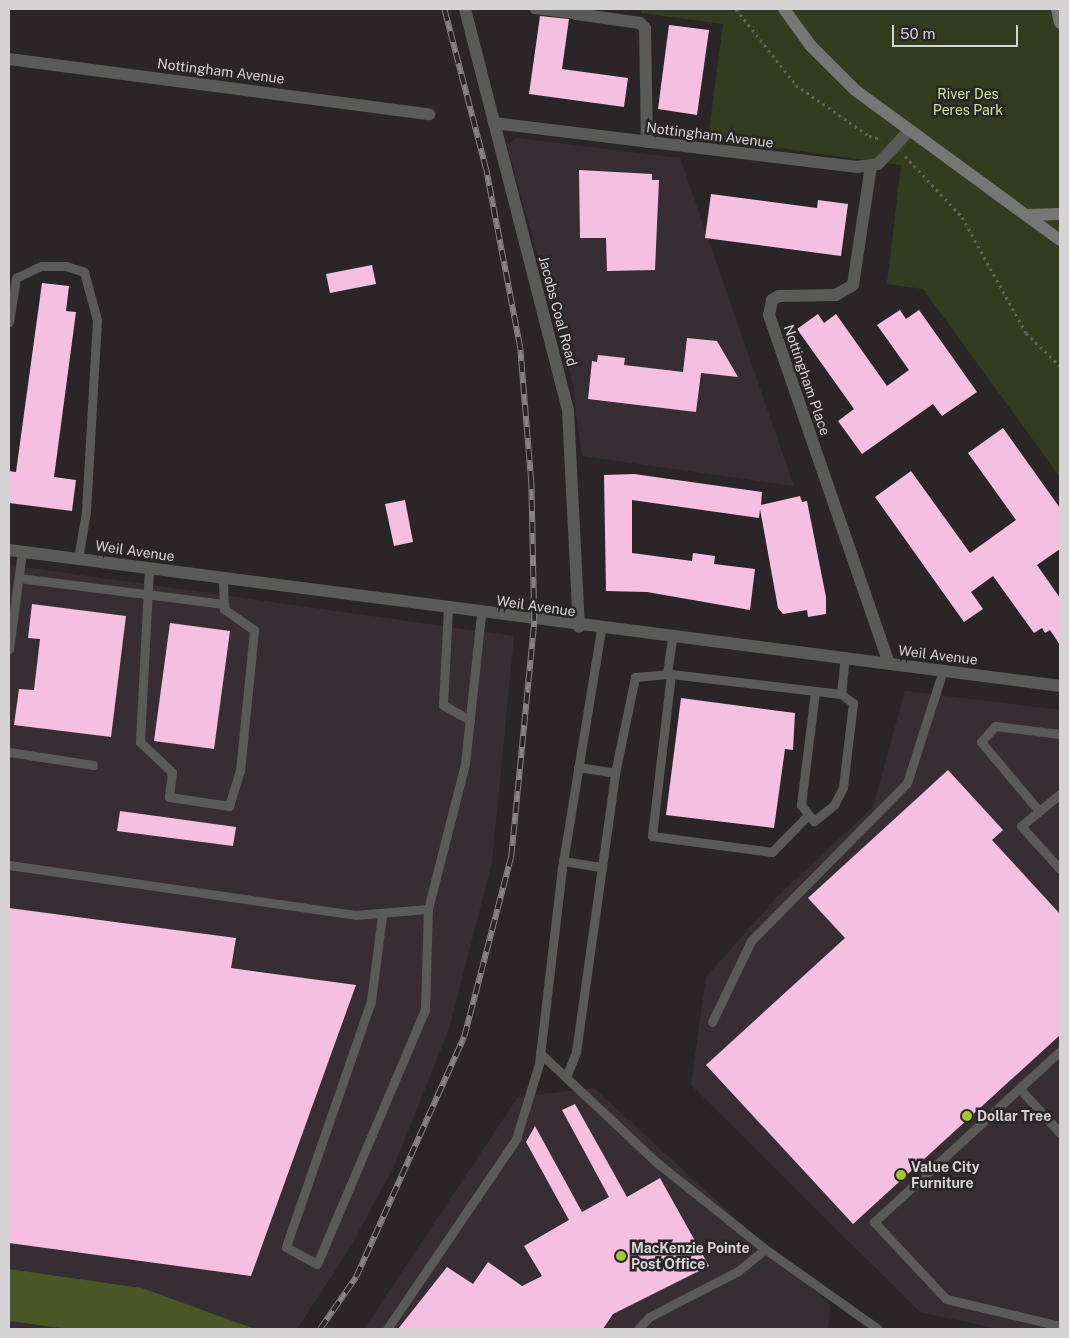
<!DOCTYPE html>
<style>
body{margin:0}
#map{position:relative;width:1069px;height:1338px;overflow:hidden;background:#2a2628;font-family:"Public Sans",sans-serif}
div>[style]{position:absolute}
.built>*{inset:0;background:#372e33}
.green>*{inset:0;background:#333d1d}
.forest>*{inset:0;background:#485725}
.building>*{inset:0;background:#f5bfdf}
.path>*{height:3px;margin-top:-1.5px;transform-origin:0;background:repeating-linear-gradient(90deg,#666264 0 2.5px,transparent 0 6.5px)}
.service>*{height:9px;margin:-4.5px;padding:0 4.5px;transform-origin:4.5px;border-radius:4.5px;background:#5a5b59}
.minor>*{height:12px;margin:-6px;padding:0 6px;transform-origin:6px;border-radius:6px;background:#5a5b59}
.secondary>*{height:12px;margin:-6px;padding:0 6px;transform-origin:6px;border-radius:6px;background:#767775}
.rail>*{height:5.5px;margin-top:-2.75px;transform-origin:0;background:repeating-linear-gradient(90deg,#2a2628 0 11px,#868384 0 22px);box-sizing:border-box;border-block:1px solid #868384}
.dots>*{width:14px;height:14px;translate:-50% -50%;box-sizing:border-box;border:2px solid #2a2628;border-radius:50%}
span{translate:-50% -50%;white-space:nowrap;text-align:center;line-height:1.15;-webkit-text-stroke:5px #2a2628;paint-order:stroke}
.street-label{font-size:14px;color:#d6d3d4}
.park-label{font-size:14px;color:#cce597}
.poi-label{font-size:14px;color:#d6d3d4;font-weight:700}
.left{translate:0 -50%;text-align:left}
.frame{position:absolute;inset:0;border:10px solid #d6d3d4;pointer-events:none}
.scale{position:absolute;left:892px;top:25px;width:126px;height:22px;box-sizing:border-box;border:2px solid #d6d3d4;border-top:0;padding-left:6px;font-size:15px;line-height:18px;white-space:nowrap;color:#d6d3d4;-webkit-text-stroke:4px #2a2628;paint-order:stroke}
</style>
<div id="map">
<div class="built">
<i style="clip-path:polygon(517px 138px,680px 158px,794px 486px,582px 456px,571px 375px,507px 145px)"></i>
<i style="clip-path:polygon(9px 565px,514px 636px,492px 862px,449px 1029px,394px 1166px,350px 1248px,297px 1329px,255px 1329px,142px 1288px,9px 1269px)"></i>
<i style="clip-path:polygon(905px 691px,1060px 710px,1060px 1329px,999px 1329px,920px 1312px,691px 1085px,706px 977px,778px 896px,873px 807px)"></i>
<i style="clip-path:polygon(594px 1088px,831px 1306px,828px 1329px,364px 1329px,518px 1097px)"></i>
<i style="clip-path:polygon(9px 1321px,67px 1329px,9px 1329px)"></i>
</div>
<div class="green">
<i style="clip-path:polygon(641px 9px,1060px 9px,1060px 477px,923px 289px,887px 284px,901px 165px,708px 138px,723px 24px,641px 13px)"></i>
</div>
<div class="forest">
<i style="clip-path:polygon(9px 1269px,142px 1288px,255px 1329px,67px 1329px,9px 1321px)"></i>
</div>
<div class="building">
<i style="clip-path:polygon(540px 16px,569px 19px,562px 69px,628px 78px,624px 107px,529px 94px)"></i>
<i style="clip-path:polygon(669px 25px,709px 30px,697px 115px,658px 109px)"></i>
<i style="clip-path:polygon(579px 170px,652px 174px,652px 180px,659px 180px,655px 270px,607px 271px,606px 238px,580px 238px)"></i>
<i style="clip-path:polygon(711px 194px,817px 208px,818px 200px,848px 204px,841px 256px,705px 238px)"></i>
<i style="clip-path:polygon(372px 265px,376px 284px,330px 293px,326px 274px)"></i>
<i style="clip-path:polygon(42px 283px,69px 286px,66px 311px,76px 312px,54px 477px,76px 480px,72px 511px,9px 503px,9px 471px,16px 472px)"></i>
<i style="clip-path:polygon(900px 310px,906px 319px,919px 310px,977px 392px,942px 416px,933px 404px,862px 454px,838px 421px,854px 409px,797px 329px,818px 314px,824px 323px,836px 314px,887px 386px,909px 370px,877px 325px)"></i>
<i style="clip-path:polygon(687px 338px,717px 341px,738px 377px,701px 373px,696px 412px,588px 399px,592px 361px,597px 362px,598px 355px,625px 358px,624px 365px,683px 372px)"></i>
<i style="clip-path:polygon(1003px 428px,1060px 508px,1060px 549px,1037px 565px,1060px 598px,1060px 645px,1050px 630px,1045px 633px,1042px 628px,1034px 633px,993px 576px,971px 592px,983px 609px,964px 622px,875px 497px,911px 471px,970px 553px,1016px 520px,968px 453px)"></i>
<i style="clip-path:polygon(634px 474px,762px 492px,761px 505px,800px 496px,802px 502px,807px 501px,826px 597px,826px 614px,808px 617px,807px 610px,783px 614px,778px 608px,760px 509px,759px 518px,632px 500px,632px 553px,692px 561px,693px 553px,715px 556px,714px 564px,755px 569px,750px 610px,647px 592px,606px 591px,604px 475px)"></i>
<i style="clip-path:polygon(405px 500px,413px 542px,394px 546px,385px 504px)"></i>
<i style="clip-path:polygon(32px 604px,126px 616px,111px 737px,14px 725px,19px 689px,34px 690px,40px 639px,28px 638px)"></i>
<i style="clip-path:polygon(170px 623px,230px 631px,214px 749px,154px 741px)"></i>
<i style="clip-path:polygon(681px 698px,795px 713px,793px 750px,785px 749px,774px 828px,666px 815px)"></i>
<i style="clip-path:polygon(948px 770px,1003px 830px,992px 840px,1060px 914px,1060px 1035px,853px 1224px,706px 1065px,845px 938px,808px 898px)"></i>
<i style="clip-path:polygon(120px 811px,236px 827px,233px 846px,117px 831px)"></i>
<i style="clip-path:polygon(9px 908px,236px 938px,231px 968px,356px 985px,251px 1276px,9px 1243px)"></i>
<i style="clip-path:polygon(575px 1104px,627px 1197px,660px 1178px,709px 1266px,613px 1314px,603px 1329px,398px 1329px,447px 1267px,473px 1284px,488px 1262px,522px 1286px,542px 1276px,524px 1246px,569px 1220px,526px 1142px,535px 1126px,582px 1212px,609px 1197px,562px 1110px)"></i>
</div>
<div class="path">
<i style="left:736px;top:9px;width:97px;rotate:51.7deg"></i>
<i style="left:796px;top:85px;width:89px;rotate:34.9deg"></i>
<i style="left:869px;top:136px;width:13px;rotate:13deg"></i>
<i style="left:905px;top:156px;width:83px;rotate:46.9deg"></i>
<i style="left:962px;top:217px;width:132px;rotate:61.1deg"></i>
<i style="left:1026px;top:333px;width:47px;rotate:44.1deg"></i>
</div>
<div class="service">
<i style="left:534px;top:9px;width:42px;rotate:6.8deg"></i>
<i style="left:9px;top:322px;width:45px;rotate:-81deg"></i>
<i style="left:16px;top:278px;width:28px;rotate:-26deg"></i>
<i style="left:41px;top:266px;width:25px"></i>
<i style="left:66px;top:266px;width:19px;rotate:18deg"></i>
<i style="left:84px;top:272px;width:50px;rotate:74.8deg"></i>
<i style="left:97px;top:320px;width:192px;rotate:93.3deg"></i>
<i style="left:86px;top:512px;width:48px;rotate:99.7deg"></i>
<i style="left:149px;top:569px;width:173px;rotate:93deg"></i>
<i style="left:140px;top:742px;width:44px;rotate:43.2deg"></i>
<i style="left:172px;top:772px;width:25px;rotate:97deg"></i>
<i style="left:169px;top:797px;width:61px;rotate:8.5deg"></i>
<i style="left:229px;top:806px;width:37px;rotate:-73deg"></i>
<i style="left:240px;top:771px;width:142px;rotate:-84.3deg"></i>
<i style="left:254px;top:630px;width:37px;rotate:-145deg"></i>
<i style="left:224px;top:609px;width:31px;rotate:-92deg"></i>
<i style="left:19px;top:578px;width:207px;rotate:7.2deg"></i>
<i style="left:448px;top:609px;width:96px;rotate:93deg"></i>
<i style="left:443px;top:705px;width:31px;rotate:29deg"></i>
<i style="left:9px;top:649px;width:98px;rotate:-82.4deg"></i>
<i style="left:667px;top:674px;width:36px;rotate:-82deg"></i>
<i style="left:671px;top:674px;width:163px;rotate:96.7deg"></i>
<i style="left:652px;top:836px;width:121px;rotate:7.6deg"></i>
<i style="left:772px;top:852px;width:50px;rotate:-45.8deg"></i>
<i style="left:815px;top:692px;width:114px;rotate:97.1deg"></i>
<i style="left:801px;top:805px;width:21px;rotate:51deg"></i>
<i style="left:814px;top:821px;width:26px;rotate:-39deg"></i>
<i style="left:834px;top:805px;width:20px;rotate:-63deg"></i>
<i style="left:843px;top:787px;width:85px;rotate:-83.2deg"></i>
<i style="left:853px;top:703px;width:15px;rotate:-143deg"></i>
<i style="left:9px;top:752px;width:85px;rotate:8.8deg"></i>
<i style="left:578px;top:767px;width:37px;rotate:9deg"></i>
<i style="left:1060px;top:794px;width:50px;rotate:140.6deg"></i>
<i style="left:1021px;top:826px;width:58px;rotate:47.8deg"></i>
<i style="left:1039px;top:811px;width:90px;rotate:-130deg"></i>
<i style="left:981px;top:742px;width:21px;rotate:-49deg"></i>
<i style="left:995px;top:726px;width:65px;rotate:7deg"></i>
<i style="left:563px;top:861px;width:38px;rotate:9deg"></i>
<i style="left:9px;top:865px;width:350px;rotate:8.2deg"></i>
<i style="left:355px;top:915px;width:73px;rotate:-4.7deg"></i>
<i style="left:428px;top:909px;width:150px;rotate:-75.7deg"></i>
<i style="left:465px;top:764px;width:151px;rotate:-83.9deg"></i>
<i style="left:382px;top:916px;width:86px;rotate:97.4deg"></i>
<i style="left:371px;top:1001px;width:260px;rotate:109.1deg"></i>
<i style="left:286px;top:1247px;width:35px;rotate:29deg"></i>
<i style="left:317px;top:1264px;width:277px;rotate:-67deg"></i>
<i style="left:425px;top:1009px;width:100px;rotate:-88.3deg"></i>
<i style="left:712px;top:1022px;width:90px;rotate:-64.3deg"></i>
<i style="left:751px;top:941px;width:222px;rotate:-45.4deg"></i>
<i style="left:907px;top:783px;width:119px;rotate:-72.3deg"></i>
<i style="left:1060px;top:1051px;width:253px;rotate:137.4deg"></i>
<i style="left:874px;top:1222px;width:105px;rotate:46.9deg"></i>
<i style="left:946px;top:1299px;width:117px;rotate:13.3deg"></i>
<i style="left:540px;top:1053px;width:159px;rotate:43.2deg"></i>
<i style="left:656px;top:1162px;width:139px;rotate:38.6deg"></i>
<i style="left:765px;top:1249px;width:138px;rotate:35.3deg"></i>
<i style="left:566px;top:1077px;width:27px;rotate:-68deg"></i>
<i style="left:576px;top:1052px;width:282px;rotate:-82deg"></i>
<i style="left:615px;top:773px;width:98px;rotate:-78.2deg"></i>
<i style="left:635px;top:677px;width:36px;rotate:-5deg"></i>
<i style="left:671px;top:674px;width:171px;rotate:6.7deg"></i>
<i style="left:841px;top:694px;width:36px;rotate:-84deg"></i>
<i style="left:1020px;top:1089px;width:59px;rotate:47.7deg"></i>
<i style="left:387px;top:1329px;width:230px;rotate:-55.8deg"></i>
<i style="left:516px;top:1139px;width:78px;rotate:-73deg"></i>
<i style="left:539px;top:1064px;width:197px;rotate:-83.3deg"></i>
<i style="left:562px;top:868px;width:242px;rotate:-80.7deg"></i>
<i style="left:638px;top:1329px;width:16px;rotate:-47deg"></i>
<i style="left:649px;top:1317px;width:100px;rotate:-27.3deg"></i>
<i style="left:738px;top:1271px;width:35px;rotate:-39deg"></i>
</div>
<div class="minor">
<i style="left:465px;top:9px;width:415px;rotate:75.6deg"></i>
<i style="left:568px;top:411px;width:216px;rotate:87.1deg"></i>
<i style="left:576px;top:9px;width:5px;rotate:90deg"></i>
<i style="left:576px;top:14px;width:65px;rotate:8deg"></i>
<i style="left:640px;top:23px;width:7px;rotate:45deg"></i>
<i style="left:645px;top:28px;width:114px;rotate:89deg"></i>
<i style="left:9px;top:59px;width:424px;rotate:7.5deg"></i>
<i style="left:494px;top:123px;width:366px;rotate:6.9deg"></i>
<i style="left:857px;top:167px;width:21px;rotate:-8deg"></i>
<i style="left:878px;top:164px;width:45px;rotate:-46.8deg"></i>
<i style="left:871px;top:166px;width:120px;rotate:98.6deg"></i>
<i style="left:853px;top:285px;width:20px;rotate:150deg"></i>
<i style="left:836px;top:295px;width:57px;rotate:179deg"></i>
<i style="left:779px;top:296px;width:8px;rotate:150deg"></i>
<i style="left:772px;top:300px;width:15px;rotate:101deg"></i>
<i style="left:769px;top:315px;width:369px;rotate:71deg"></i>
<i style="left:9px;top:550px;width:1060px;rotate:7.37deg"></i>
</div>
<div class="secondary">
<i style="left:784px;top:9px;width:46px;rotate:53.9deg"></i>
<i style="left:811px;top:46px;width:62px;rotate:45deg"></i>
<i style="left:855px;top:90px;width:254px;rotate:36.2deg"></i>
<i style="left:1057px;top:9px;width:14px;rotate:78deg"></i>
<i style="left:1028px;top:215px;width:32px;rotate:-2deg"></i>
</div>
<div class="rail">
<i style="left:320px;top:1329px;width:63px;rotate:-55.3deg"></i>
<i style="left:356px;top:1277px;width:263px;rotate:-65.8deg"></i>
<i style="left:464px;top:1037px;width:186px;rotate:-75.4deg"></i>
<i style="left:511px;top:857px;width:237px;rotate:-84.4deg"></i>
<i style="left:534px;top:621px;width:139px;rotate:-91.2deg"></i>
<i style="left:531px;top:482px;width:134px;rotate:-94.7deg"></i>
<i style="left:520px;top:348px;width:181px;rotate:-100.8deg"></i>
<i style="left:486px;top:170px;width:166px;rotate:-104.6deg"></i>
</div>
<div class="dots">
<i style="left:967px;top:1116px;background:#a2c927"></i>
<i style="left:901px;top:1175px;background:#a2c927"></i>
<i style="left:621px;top:1256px;background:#a2c927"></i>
</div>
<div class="street-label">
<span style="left:221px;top:71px;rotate:7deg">Nottingham Avenue</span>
<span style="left:710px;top:135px;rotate:7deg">Nottingham Avenue</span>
<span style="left:558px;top:311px;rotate:75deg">Jacobs Coal Road</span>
<span style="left:807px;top:380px;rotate:71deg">Nottingham Place</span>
<span style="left:135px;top:551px;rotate:8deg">Weil Avenue</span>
<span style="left:536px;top:606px;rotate:8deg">Weil Avenue</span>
<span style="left:938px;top:655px;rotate:7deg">Weil Avenue</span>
</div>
<div class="park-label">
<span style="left:968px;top:102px">River Des<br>Peres Park</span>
</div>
<div class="poi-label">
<span class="left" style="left:977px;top:1116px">Dollar Tree</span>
<span class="left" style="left:911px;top:1175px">Value City<br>Furniture</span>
<span class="left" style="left:631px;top:1256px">MacKenzie Pointe<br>Post Office</span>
</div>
<div class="frame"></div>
<div class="scale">50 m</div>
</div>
